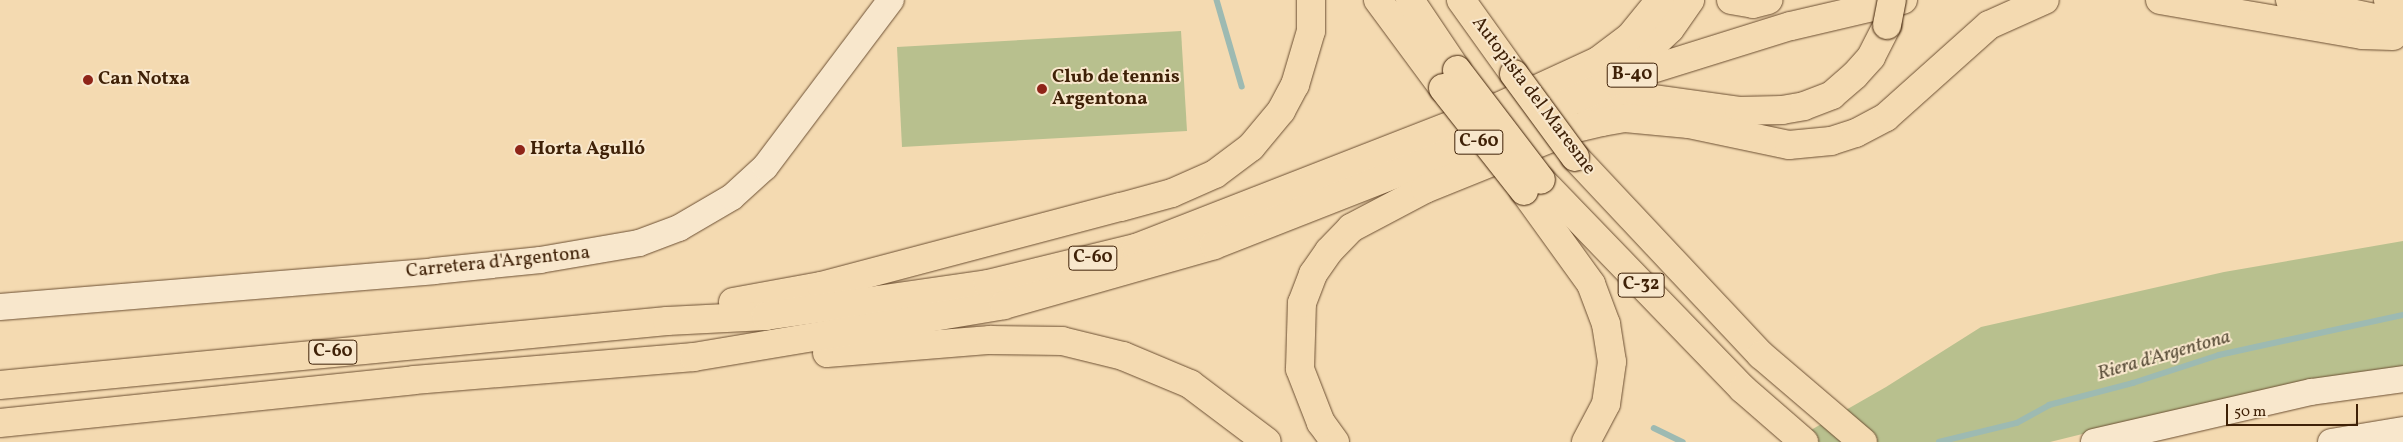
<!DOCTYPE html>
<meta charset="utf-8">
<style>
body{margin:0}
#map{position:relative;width:2403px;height:442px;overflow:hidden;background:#f4dab1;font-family:Vollkorn,serif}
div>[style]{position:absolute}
.green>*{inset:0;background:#b8c08e}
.stream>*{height:5.5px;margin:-2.75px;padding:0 2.75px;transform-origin:2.75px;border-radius:2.75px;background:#9dbab2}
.roads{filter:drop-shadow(0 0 1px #6c4f32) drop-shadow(0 0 1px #6c4f32)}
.minor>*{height:26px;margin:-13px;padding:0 13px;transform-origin:13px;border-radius:13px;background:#f8e7cc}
.major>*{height:28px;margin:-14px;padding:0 14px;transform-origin:14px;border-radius:14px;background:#f4dab1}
.highway>*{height:28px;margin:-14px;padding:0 14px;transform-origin:14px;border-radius:14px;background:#f4dab1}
.bridges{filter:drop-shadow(0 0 1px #3f2107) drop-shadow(0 0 1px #3f2107)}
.highway-bridge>*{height:28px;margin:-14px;padding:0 14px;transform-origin:14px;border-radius:14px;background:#f4dab1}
.dots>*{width:14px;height:14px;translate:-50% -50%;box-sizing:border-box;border:2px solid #f8e7cc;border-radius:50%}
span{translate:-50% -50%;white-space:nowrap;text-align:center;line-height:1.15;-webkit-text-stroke:4px #f8e7cc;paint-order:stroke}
.shield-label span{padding:1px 4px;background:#f8e7cc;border:1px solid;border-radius:4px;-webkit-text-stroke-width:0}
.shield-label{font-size:18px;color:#3f2107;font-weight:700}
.poi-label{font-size:19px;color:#3f2107;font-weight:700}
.left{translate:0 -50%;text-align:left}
.street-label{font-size:19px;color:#3f2107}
.water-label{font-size:20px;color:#5b4f3a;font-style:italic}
.scale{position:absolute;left:2226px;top:404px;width:132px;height:22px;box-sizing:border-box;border:2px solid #3f2107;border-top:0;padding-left:6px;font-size:15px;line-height:18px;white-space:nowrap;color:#3f2107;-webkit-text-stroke:4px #f8e7cc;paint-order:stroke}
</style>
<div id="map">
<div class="green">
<i style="clip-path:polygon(1181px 31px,1187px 131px,902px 147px,897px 47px)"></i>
<i style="clip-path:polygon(2403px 241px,2403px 371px,2131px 422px,2050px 442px,1790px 442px,1886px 387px,1981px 327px,2224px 272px)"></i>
</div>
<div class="stream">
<i style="left:1217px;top:0;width:90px;rotate:73.8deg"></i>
<i style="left:1654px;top:428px;width:32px;rotate:26deg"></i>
<i style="left:1939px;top:442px;width:80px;rotate:-13.7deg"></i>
<i style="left:2017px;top:423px;width:37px;rotate:-29deg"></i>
<i style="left:2049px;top:405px;width:87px;rotate:-14.7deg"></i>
<i style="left:2133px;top:383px;width:90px;rotate:-18deg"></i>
<i style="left:2219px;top:355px;width:188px;rotate:-12.3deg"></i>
</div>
<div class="roads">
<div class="minor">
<i style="left:0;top:307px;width:435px;rotate:-4.7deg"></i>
<i style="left:434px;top:271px;width:107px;rotate:-5.9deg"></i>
<i style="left:540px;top:260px;width:100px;rotate:-9.7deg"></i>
<i style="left:639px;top:243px;width:43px;rotate:-20.6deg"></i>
<i style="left:679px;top:228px;width:61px;rotate:-30.3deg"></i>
<i style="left:732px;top:197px;width:45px;rotate:-42.3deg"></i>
<i style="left:765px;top:167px;width:209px;rotate:-53deg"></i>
<i style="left:2094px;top:442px;width:223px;rotate:-13deg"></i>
<i style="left:2311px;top:392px;width:93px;rotate:-8deg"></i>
<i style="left:2331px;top:442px;width:73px;rotate:-9.5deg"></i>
</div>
<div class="major">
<i style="left:1731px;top:0;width:22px;rotate:10deg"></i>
<i style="left:1753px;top:4px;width:16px;rotate:-15deg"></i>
<i style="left:2290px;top:0;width:116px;rotate:12deg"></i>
</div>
<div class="highway">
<i style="left:1378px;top:0;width:109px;rotate:53.5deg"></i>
<i style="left:1410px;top:0;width:84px;rotate:56.1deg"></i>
<i style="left:1461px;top:0;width:91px;rotate:54.4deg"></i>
<i style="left:2160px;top:0;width:205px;rotate:9.8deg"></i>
<i style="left:2362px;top:35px;width:31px;rotate:2deg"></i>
<i style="left:2388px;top:0;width:16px;rotate:18deg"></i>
<i style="left:1615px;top:67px;width:37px;rotate:-27deg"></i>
<i style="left:1648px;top:50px;width:30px;rotate:-44deg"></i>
<i style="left:1670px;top:29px;width:35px;rotate:-55deg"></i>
<i style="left:1590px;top:105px;width:51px;rotate:-9.1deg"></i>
<i style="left:1640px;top:97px;width:100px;rotate:8deg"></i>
<i style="left:1739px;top:111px;width:43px;rotate:-1.3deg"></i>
<i style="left:1782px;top:110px;width:22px;rotate:-10deg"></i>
<i style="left:1804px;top:106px;width:30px;rotate:-21deg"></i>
<i style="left:1832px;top:95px;width:30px;rotate:-41deg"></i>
<i style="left:1855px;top:75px;width:24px;rotate:-48deg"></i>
<i style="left:1871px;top:57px;width:36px;rotate:-63deg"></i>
<i style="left:1575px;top:157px;width:272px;rotate:46.8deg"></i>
<i style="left:1761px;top:355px;width:134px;rotate:40.5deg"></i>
<i style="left:1541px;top:180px;width:291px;rotate:46deg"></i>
<i style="left:1743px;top:389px;width:81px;rotate:41deg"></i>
<i style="left:1524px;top:191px;width:115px;rotate:54.2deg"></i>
<i style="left:1591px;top:284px;width:43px;rotate:69.4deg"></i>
<i style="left:1606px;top:324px;width:38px;rotate:81deg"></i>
<i style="left:1612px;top:362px;width:42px;rotate:98.1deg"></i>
<i style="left:1606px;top:404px;width:43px;rotate:117.8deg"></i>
<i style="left:733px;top:302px;width:89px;rotate:-10.3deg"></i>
<i style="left:821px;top:286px;width:310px;rotate:-14.8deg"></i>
<i style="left:1121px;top:207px;width:53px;rotate:-15.4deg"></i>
<i style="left:1172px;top:193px;width:47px;rotate:-23.8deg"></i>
<i style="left:1215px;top:174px;width:45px;rotate:-36.9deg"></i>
<i style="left:1251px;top:147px;width:47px;rotate:-50.2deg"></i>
<i style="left:1281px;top:111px;width:30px;rotate:-62deg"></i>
<i style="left:1295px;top:85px;width:56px;rotate:-73.5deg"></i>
<i style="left:1311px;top:31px;width:31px;rotate:-90deg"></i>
<i style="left:827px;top:353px;width:164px;rotate:-4.6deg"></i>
<i style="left:990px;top:340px;width:72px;rotate:0.8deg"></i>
<i style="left:1062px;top:341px;width:63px;rotate:13.8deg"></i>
<i style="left:1123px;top:356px;width:73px;rotate:22.7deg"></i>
<i style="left:1190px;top:384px;width:96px;rotate:37deg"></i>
<i style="left:0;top:385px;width:670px;rotate:-5.48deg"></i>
<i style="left:667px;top:321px;width:99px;rotate:-2.9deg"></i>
<i style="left:766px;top:316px;width:224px;rotate:-8.2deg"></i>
<i style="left:988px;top:284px;width:152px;rotate:-13.7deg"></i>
<i style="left:1136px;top:248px;width:388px;rotate:-21.3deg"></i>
<i style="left:1498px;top:107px;width:110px;rotate:-24.7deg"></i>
<i style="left:1598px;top:61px;width:39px;rotate:-37deg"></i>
<i style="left:1629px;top:38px;width:49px;rotate:-50.8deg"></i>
<i style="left:0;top:423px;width:416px;rotate:-5.9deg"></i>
<i style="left:414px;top:380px;width:281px;rotate:-4.7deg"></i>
<i style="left:694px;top:357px;width:314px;rotate:-9.5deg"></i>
<i style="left:1004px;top:305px;width:218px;rotate:-15.9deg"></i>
<i style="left:1214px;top:245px;width:332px;rotate:-21.4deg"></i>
<i style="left:1523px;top:124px;width:101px;rotate:-25.3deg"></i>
<i style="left:1614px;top:81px;width:185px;rotate:-17.3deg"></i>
<i style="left:1791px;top:26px;width:115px;rotate:-13.1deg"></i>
<i style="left:1335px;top:442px;width:24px;rotate:-126deg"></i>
<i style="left:1321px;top:423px;width:58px;rotate:-111.3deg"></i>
<i style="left:1300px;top:369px;width:66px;rotate:-88.3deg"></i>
<i style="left:1302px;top:303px;width:31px;rotate:-69deg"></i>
<i style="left:1313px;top:274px;width:28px;rotate:-55deg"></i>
<i style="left:1329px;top:251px;width:32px;rotate:-46deg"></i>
<i style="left:1351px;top:228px;width:84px;rotate:-27.8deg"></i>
<i style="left:1425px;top:189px;width:163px;rotate:-22deg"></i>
<i style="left:1576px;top:128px;width:27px;rotate:-13deg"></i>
<i style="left:1602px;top:122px;width:23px;rotate:-10deg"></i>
<i style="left:1625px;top:118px;width:64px;rotate:5.4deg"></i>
<i style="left:1689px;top:124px;width:102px;rotate:11.9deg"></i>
<i style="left:1789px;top:145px;width:42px;rotate:-5.4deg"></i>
<i style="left:1831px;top:141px;width:26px;rotate:-18deg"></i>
<i style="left:1856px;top:133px;width:34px;rotate:-28deg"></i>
<i style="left:1886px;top:117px;width:138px;rotate:-41.8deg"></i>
<i style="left:1989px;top:25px;width:61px;rotate:-24.1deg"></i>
</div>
</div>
<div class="bridges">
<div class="highway-bridge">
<i style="left:1887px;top:25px;width:25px;rotate:-79deg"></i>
<i style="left:1457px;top:70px;width:138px;rotate:52.6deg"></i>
<i style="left:1514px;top:74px;width:103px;rotate:53.7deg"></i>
<i style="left:1443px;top:88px;width:131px;rotate:51.8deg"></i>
</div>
</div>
<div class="dots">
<i style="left:88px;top:80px;background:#8f2418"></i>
<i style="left:1042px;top:89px;background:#8f2418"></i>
<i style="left:520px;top:150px;background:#8f2418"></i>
</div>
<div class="shield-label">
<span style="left:1632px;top:75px">B-40</span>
<span style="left:1479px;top:142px">C-60</span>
<span style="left:1093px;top:258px">C-60</span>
<span style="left:1641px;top:285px">C-32</span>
<span style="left:333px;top:352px">C-60</span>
</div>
<div class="poi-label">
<span class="left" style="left:1052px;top:89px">Club de tennis<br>Argentona</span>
<span class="left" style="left:98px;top:80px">Can Notxa</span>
<span class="left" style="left:530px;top:150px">Horta Agulló</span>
</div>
<div class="street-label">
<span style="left:1533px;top:96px;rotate:53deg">Autopista del Maresme</span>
<span style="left:498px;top:263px;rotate:-6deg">Carretera d'Argentona</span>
</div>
<div class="water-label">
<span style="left:2164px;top:356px;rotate:-16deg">Riera d'Argentona</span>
</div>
<div class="scale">50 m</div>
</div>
